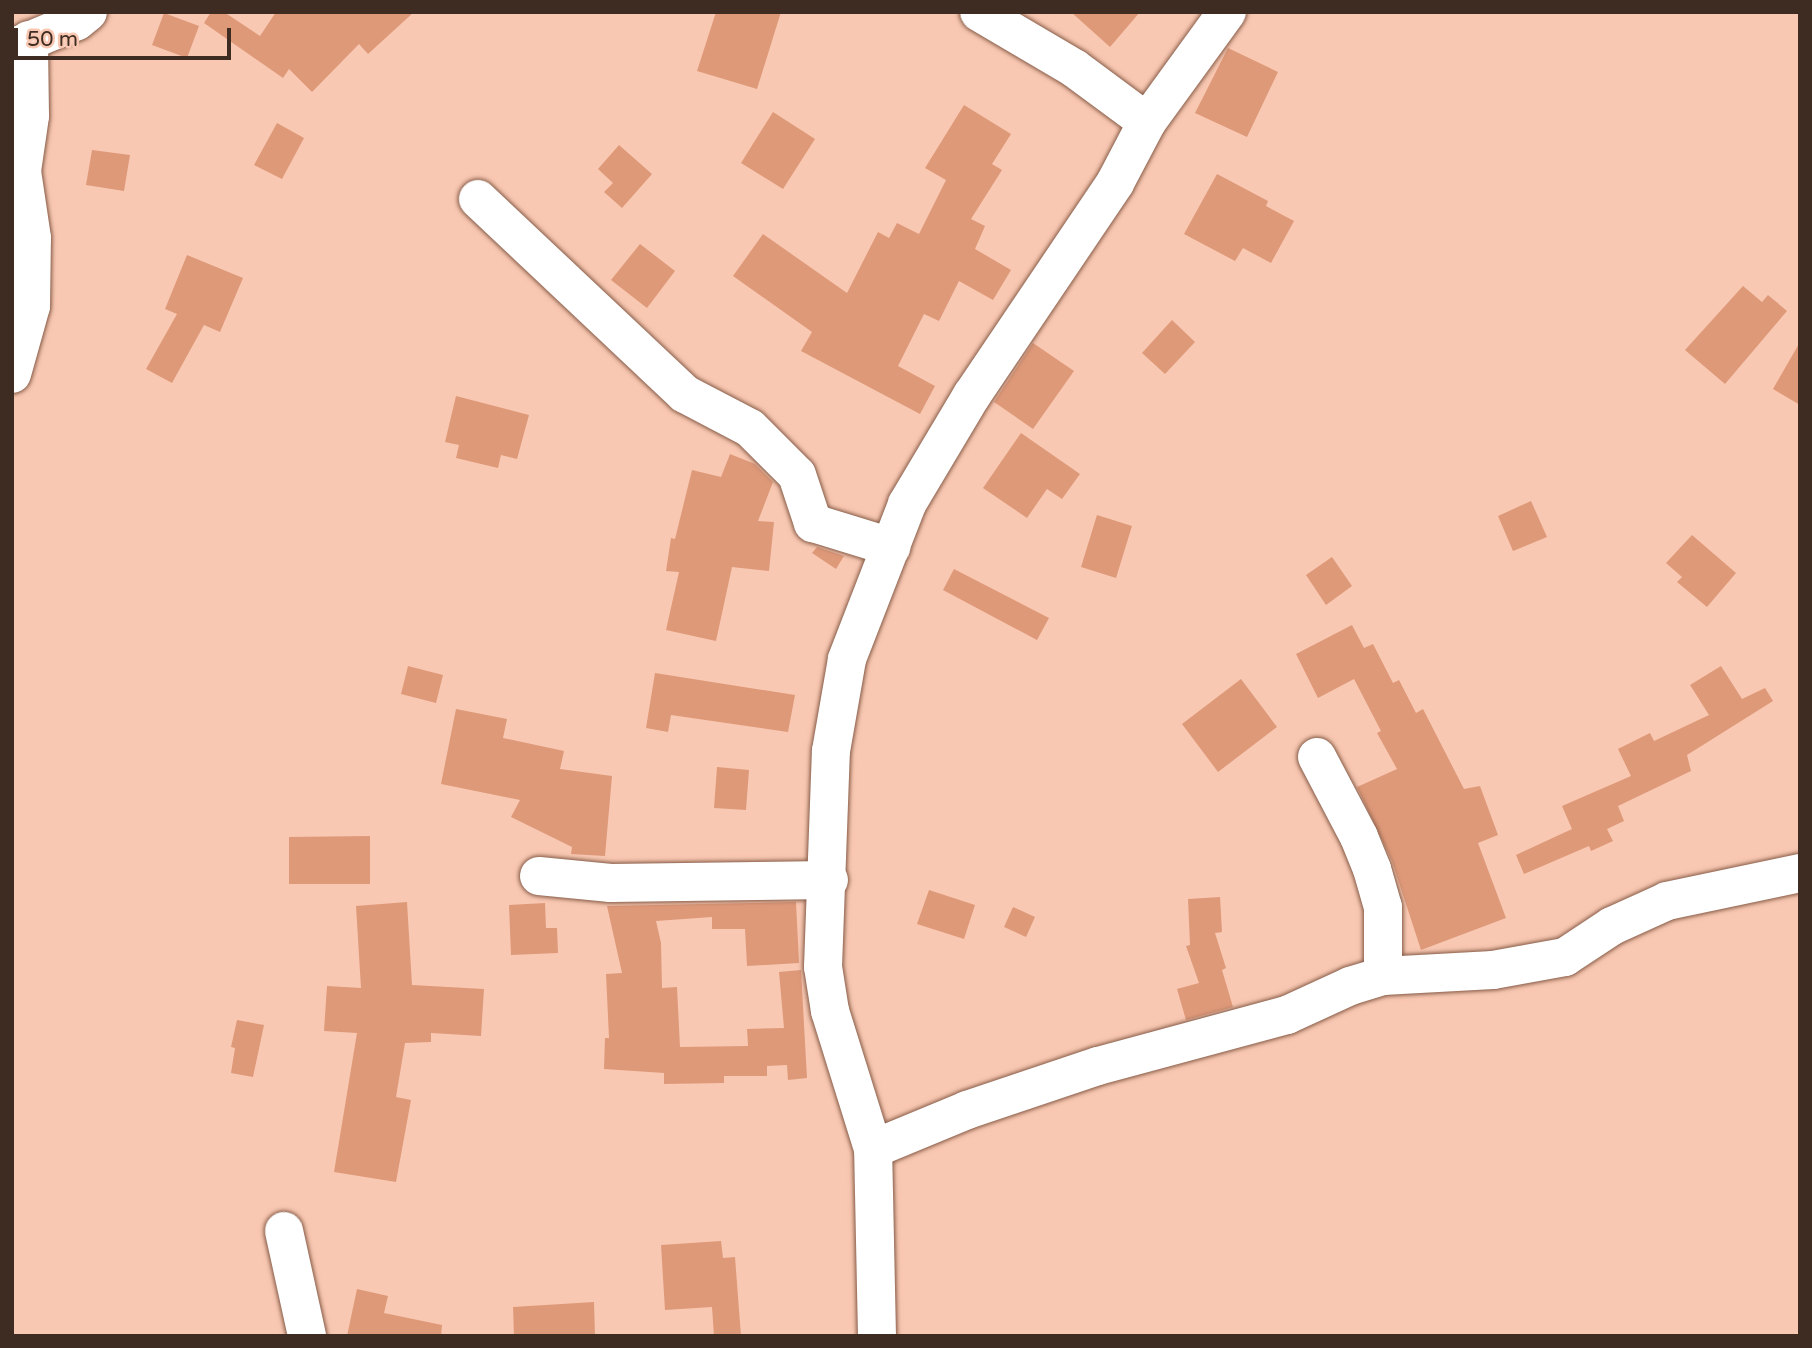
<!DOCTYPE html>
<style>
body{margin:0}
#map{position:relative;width:1812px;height:1348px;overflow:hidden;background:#f9c8b2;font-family:"Varela Round",sans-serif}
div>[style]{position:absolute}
.building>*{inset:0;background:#de9979}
.roads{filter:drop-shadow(0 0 2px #865c48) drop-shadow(0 0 2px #865c48)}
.minor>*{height:38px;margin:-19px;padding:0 19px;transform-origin:19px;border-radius:19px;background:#fff}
span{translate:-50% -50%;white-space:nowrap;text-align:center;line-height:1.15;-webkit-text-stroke:5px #f9c8b2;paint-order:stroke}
.frame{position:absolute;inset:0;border:14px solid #3e2c23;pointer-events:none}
.scale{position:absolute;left:14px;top:28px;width:217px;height:32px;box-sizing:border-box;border:4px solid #3e2c23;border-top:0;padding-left:9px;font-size:21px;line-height:24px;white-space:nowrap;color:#3e2c23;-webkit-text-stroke:5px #f9c8b2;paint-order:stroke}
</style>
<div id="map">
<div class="building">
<i style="clip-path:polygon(211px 12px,224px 12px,260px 36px,276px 12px,414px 12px,368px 54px,359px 44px,312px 92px,289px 69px,283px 78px,204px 23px)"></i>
<i style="clip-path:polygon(716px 12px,781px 12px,757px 89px,697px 71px)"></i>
<i style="clip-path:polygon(1071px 12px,1140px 12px,1110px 47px)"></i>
<i style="clip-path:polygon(164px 13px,199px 26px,187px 58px,152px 45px)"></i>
<i style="clip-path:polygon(1228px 48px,1278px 72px,1247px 137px,1195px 113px)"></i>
<i style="clip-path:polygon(964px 105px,1011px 134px,992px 164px,1002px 170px,971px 219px,985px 226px,975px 249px,1011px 270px,993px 300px,959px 281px,939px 321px,924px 314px,898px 366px,935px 386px,920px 414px,801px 351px,812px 332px,733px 276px,763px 234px,847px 293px,878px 232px,889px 238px,897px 223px,919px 234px,946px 180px,925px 168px)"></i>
<i style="clip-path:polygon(773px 112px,815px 139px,783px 189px,741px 163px)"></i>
<i style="clip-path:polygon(277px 123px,304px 138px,282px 179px,254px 165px)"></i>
<i style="clip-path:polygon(619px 145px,652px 174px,622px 208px,604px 192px,613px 183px,598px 169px)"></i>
<i style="clip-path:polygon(92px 150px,130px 155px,124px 191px,86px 185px)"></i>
<i style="clip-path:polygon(1217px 174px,1268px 201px,1266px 206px,1294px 221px,1271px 263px,1243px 248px,1235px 261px,1184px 234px)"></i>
<i style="clip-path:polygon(640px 244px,675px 271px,647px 308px,611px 280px)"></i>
<i style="clip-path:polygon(187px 255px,243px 278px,220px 332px,204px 325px,172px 383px,146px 369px,177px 314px,165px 309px)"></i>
<i style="clip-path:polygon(1743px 286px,1762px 302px,1768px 295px,1787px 311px,1725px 384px,1685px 350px)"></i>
<i style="clip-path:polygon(1172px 320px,1195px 342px,1165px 374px,1142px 353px)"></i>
<i style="clip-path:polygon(1800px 342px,1800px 405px,1773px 389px)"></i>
<i style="clip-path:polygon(1033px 343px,1074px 371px,1033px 429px,994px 402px)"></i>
<i style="clip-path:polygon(456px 396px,529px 415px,517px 459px,501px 455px,498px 468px,456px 458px,459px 445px,445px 442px)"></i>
<i style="clip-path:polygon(1021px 433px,1080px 474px,1062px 499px,1047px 489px,1027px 518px,983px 488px)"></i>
<i style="clip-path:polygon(730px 454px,755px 464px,773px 482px,758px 521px,774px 522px,769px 571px,732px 567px,716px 641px,666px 630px,679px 572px,666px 571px,671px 538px,675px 539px,692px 470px,721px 477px)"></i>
<i style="clip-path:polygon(1531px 501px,1547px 537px,1513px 551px,1498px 516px)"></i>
<i style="clip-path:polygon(1097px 515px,1132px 526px,1116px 578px,1081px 567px)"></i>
<i style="clip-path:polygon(1692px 535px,1736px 573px,1707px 607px,1677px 582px,1682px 577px,1666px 563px)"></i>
<i style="clip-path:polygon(817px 547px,844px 556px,836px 569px,812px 553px)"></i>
<i style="clip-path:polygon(1332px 557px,1352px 586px,1326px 605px,1306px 575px)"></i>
<i style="clip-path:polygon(954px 569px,1049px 618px,1037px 640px,943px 590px)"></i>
<i style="clip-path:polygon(1352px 625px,1364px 648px,1373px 644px,1393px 683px,1399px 680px,1416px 713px,1423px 709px,1464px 789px,1480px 786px,1498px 835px,1478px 843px,1506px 918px,1421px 950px,1392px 861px,1357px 787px,1397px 769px,1377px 733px,1381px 731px,1354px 679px,1318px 698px,1296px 654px)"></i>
<i style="clip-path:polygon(408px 666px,443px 675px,436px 703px,401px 694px)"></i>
<i style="clip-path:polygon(1721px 666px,1742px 699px,1765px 688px,1773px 701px,1687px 755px,1691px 771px,1618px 806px,1624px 821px,1607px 829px,1613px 841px,1591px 851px,1589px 846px,1524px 874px,1516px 855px,1572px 829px,1562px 806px,1631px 776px,1618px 749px,1650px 733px,1654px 741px,1709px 715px,1690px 685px)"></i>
<i style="clip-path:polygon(655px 673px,795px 695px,788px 732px,671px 715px,668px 732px,646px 728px)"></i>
<i style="clip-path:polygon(1241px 679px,1277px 727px,1218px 772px,1182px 724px)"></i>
<i style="clip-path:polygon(456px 709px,507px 719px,503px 738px,564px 751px,560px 769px,612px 776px,605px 856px,571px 854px,572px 847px,511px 817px,520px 800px,441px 784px)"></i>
<i style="clip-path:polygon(717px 767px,749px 770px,746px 810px,714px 808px)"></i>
<i style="clip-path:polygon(370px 836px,370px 884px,289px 884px,289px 837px)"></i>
<i style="clip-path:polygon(929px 890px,975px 905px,964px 939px,917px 924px)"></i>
<i style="clip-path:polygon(1220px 897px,1222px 932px,1215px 933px,1226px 968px,1222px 970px,1233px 1007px,1186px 1020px,1177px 989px,1199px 983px,1186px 946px,1190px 945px,1188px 899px)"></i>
<i style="clip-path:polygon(407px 902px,412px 985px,484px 989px,481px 1036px,431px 1033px,431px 1042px,405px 1043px,396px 1097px,411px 1100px,396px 1182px,334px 1172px,357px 1033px,324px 1031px,327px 986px,361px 988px,356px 906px)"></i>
<i style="clip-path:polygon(796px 902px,799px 963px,747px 966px,745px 929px,712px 929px,712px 917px,656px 921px,661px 943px,662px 988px,677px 987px,680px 1047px,748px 1046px,747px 1029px,784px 1028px,779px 972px,801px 970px,807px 1078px,788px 1080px,787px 1065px,767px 1066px,767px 1076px,724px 1076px,724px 1083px,664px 1084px,664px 1073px,604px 1069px,605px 1038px,609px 1038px,606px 974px,622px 973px,607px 906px)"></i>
<i style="clip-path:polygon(545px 903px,546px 928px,557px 928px,558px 953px,511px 955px,509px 905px)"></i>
<i style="clip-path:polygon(1013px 907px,1035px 917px,1026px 937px,1004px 927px)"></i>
<i style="clip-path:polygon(237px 1020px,264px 1025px,253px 1077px,231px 1073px,235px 1048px,231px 1047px)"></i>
<i style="clip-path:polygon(721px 1241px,723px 1258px,735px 1257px,741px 1336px,714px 1336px,712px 1307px,665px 1310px,661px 1245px)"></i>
<i style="clip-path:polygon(357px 1289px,388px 1296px,384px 1313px,442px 1325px,441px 1336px,347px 1336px)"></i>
<i style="clip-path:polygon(594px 1302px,595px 1336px,514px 1336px,513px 1307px)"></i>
</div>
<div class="roads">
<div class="minor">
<i style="left:12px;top:48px;width:70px;rotate:-22.6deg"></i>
<i style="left:77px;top:21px;width:14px;rotate:-39deg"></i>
<i style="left:1147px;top:122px;width:136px;rotate:-54deg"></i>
<i style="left:478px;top:199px;width:284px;rotate:43.3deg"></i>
<i style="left:685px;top:394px;width:73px;rotate:27.6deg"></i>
<i style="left:750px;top:428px;width:66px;rotate:45deg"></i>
<i style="left:797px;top:475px;width:51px;rotate:71.6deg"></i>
<i style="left:813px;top:523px;width:82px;rotate:17.1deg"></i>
<i style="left:12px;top:374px;width:71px;rotate:-74.4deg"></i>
<i style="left:31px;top:306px;width:68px;rotate:-89.2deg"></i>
<i style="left:32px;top:238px;width:68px;rotate:-98.5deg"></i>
<i style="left:22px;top:171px;width:56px;rotate:-81.7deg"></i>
<i style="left:30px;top:116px;width:76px;rotate:-90.8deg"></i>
<i style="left:1317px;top:757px;width:90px;rotate:62.3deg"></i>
<i style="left:1359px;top:837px;width:35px;rotate:68deg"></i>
<i style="left:1372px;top:869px;width:40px;rotate:74deg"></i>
<i style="left:1383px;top:907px;width:69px;rotate:90deg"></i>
<i style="left:539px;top:876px;width:72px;rotate:5.6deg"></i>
<i style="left:611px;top:883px;width:218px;rotate:-0.8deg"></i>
<i style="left:873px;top:1149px;width:102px;rotate:-22.5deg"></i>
<i style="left:967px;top:1110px;width:138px;rotate:-18.6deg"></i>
<i style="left:1098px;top:1066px;width:196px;rotate:-15.1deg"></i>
<i style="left:1287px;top:1015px;width:69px;rotate:-24.7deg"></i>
<i style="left:1350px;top:986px;width:34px;rotate:-17deg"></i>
<i style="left:1383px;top:976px;width:110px;rotate:-3.1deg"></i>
<i style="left:1493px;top:970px;width:73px;rotate:-10.2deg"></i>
<i style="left:1565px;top:957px;width:56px;rotate:-33.4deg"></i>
<i style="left:1612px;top:926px;width:60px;rotate:-24.4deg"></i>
<i style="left:1667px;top:901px;width:136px;rotate:-11.9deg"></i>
<i style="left:284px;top:1231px;width:107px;rotate:77.6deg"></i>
<i style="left:877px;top:1336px;width:187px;rotate:-91.2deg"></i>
<i style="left:873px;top:1149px;width:145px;rotate:-107.3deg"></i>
<i style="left:830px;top:1011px;width:45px;rotate:-99deg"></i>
<i style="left:823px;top:967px;width:216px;rotate:-87.9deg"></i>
<i style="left:831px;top:751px;width:93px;rotate:-80.1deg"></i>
<i style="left:847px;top:659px;width:166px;rotate:-68.8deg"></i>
<i style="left:907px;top:504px;width:127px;rotate:-59.2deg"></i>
<i style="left:972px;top:395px;width:256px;rotate:-56deg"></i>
<i style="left:1115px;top:183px;width:69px;rotate:-62.3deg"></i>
<i style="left:1147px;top:122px;width:91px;rotate:-143.5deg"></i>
<i style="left:1074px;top:68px;width:110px;rotate:-149.5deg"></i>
</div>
</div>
<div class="frame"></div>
<div class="scale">50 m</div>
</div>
